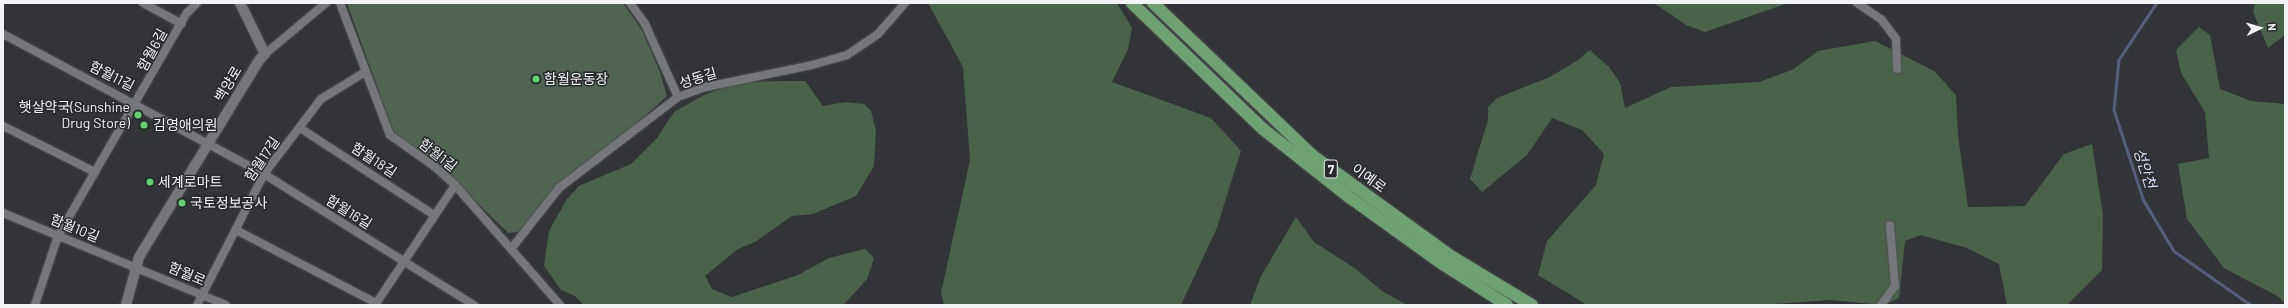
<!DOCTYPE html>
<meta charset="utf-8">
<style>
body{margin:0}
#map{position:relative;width:2288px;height:308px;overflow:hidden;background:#333437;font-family:Barlow,"Noto Sans KR",sans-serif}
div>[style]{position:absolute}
.green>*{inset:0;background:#506551}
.forest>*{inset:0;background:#49634a}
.stream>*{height:2.5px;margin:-1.25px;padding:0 1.25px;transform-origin:1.25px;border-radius:1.25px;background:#545e7c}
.roads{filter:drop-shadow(0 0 1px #4f5052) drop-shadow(0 0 1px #4f5052)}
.minor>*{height:8px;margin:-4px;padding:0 4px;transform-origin:4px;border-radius:4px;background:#76777b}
.tertiary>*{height:10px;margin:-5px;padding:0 5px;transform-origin:5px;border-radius:5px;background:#76777b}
.trunk>*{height:12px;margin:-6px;padding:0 6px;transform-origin:6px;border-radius:6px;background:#6fa273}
.dots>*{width:11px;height:11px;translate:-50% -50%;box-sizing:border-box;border:2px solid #292a2d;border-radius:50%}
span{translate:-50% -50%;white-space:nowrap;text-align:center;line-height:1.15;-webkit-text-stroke:3px #292a2d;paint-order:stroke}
.shield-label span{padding:1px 3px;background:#292a2d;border:1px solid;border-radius:3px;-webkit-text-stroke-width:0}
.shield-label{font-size:13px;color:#f2f3f5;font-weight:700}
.street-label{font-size:14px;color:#f2f3f5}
.poi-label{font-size:14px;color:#f2f3f5}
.left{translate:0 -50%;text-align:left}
.right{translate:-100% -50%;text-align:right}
.water-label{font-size:15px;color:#d6def4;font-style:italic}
.frame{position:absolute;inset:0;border:4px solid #f2f3f5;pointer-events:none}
.north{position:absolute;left:2240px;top:8px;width:40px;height:40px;-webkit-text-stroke:3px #292a2d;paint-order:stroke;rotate:85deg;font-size:11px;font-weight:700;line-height:16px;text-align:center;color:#f2f3f5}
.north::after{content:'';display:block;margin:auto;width:14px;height:18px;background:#f2f3f5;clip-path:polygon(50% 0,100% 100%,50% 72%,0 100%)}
</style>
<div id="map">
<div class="green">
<i style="clip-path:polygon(347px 3px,623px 3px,642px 30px,660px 72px,667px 96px,518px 232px,508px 233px,436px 162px,394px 134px)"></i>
</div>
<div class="forest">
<i style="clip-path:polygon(928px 3px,1117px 3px,1132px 28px,1128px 49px,1112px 82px,1211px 118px,1241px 151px,1216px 230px,1181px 305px,944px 305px,941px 293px,970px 160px,963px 67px)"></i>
<i style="clip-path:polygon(1654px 3px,1788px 3px,1705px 32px,1686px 25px)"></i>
<i style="clip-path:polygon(2255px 3px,2285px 3px,2285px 35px,2268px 48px,2253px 12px)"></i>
<i style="clip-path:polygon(2199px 27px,2210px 35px,2220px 89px,2251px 101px,2285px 104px,2285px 304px,2279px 297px,2224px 268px,2187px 219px,2178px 164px,2209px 158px,2205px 112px,2181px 73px,2176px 50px)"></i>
<i style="clip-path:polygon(1875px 41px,1934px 71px,1956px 95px,1958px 136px,1968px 207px,2025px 206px,2064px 154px,2092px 144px,2103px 215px,2102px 270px,2067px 305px,2007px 305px,1999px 264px,1967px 248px,1921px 235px,1905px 241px,1899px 298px,1884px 305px,1830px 300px,1760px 305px,1587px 305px,1538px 275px,1547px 241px,1596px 185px,1604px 154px,1582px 130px,1552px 118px,1527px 155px,1482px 192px,1470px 179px,1488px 120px,1488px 107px,1497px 98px,1550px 77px,1578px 60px,1590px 50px,1609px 67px,1620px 83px,1625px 108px,1671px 87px,1759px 82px,1792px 70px,1818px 51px)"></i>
<i style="clip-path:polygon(787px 81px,805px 81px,823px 106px,845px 102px,864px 104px,871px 111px,876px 130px,874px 166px,856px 196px,813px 214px,792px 216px,755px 242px,738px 249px,705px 276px,712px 289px,732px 297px,798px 275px,829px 258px,865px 249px,874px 258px,867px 279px,843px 305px,584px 305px,575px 296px,561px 290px,544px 266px,549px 231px,567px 199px,579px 186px,631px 164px,657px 138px,674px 112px,704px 95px,739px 82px)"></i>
<i style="clip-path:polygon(1296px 217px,1314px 242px,1356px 269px,1382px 291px,1407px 305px,1250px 305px,1261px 276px)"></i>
</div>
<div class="stream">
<i style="left:2157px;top:3px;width:69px;rotate:123.7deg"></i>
<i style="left:2119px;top:60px;width:50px;rotate:95.7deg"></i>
<i style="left:2114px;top:110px;width:96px;rotate:71.8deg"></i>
<i style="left:2144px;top:201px;width:58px;rotate:59deg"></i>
<i style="left:2174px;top:251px;width:94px;rotate:35deg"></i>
</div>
<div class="roads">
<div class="minor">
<i style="left:143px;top:3px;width:44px;rotate:28.3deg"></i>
<i style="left:340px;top:3px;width:141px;rotate:69.3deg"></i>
<i style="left:390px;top:135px;width:55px;rotate:35.4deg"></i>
<i style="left:435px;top:167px;width:27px;rotate:42deg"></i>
<i style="left:455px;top:185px;width:159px;rotate:48.8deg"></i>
<i style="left:630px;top:3px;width:26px;rotate:54deg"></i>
<i style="left:645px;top:24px;width:80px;rotate:65.7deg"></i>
<i style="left:1857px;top:3px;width:29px;rotate:34deg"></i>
<i style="left:1881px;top:19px;width:25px;rotate:53deg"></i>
<i style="left:1896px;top:39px;width:30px;rotate:88deg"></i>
<i style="left:3px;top:34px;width:296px;rotate:28.2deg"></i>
<i style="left:264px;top:174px;width:248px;rotate:32deg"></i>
<i style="left:265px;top:54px;width:80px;rotate:-39.9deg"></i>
<i style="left:3px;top:126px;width:103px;rotate:26.6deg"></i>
<i style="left:300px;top:128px;width:160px;rotate:33deg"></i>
<i style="left:3px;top:213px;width:241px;rotate:22.4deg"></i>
<i style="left:236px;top:230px;width:158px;rotate:27.5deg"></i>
<i style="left:511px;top:249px;width:78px;rotate:-51.8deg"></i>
<i style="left:559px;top:188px;width:150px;rotate:-37.4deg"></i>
<i style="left:678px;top:97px;width:30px;rotate:-20deg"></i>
<i style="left:706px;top:87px;width:108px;rotate:-11.7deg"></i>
<i style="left:812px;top:65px;width:36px;rotate:-16deg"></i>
<i style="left:847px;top:55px;width:37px;rotate:-34deg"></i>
<i style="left:878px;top:34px;width:41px;rotate:-48.9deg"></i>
<i style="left:35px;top:305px;width:73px;rotate:-71.6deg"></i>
<i style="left:58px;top:236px;width:258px;rotate:-60deg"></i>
<i style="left:187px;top:13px;width:14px;rotate:-45deg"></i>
<i style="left:197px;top:305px;width:147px;rotate:-62.9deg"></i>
<i style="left:264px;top:174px;width:94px;rotate:-52.8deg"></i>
<i style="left:321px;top:99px;width:52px;rotate:-31.5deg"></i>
<i style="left:375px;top:305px;width:144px;rotate:-56.3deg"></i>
<i style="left:1881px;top:305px;width:24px;rotate:-54deg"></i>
<i style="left:1895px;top:286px;width:61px;rotate:-94.7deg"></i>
</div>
<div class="tertiary">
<i style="left:126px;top:305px;width:50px;rotate:-74.8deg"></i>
<i style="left:139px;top:257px;width:232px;rotate:-58.6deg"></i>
<i style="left:260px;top:59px;width:7px;rotate:-45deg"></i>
<i style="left:265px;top:54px;width:57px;rotate:-116.1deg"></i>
</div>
<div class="trunk">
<i style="left:1132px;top:3px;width:182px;rotate:43.9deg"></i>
<i style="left:1263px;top:129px;width:110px;rotate:38.3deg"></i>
<i style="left:1349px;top:197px;width:113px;rotate:35.7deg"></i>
<i style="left:1441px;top:263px;width:78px;rotate:32.5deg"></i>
<i style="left:1153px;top:3px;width:220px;rotate:43.7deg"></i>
<i style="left:1312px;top:155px;width:170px;rotate:36.1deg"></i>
<i style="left:1449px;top:255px;width:97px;rotate:31.1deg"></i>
</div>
</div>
<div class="dots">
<i style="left:536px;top:79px;background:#5ed56c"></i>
<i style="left:138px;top:115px;background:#5ed56c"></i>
<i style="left:144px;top:125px;background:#5ed56c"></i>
<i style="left:150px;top:182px;background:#5ed56c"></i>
<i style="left:182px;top:203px;background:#5ed56c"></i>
</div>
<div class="shield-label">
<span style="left:1331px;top:169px">7</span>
</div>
<div class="street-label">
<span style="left:152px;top:50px;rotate:-61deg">함월6길</span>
<span style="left:112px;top:76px;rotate:27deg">함월11길</span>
<span style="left:698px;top:78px;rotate:-17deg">성동길</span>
<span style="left:228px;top:84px;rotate:-59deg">백양로</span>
<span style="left:438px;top:155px;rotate:38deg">함월1길</span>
<span style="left:262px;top:159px;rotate:-56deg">함월17길</span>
<span style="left:374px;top:160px;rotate:33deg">함월18길</span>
<span style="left:1369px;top:178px;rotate:36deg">이예로</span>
<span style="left:349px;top:212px;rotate:32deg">함월16길</span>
<span style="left:75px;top:228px;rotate:22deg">함월10길</span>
<span style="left:187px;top:274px;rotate:23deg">함월로</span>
</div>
<div class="poi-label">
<span class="left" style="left:544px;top:79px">함월운동장</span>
<span class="right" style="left:130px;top:115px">햇살약국(Sunshine<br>Drug Store)</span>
<span class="left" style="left:153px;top:125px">김영애의원</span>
<span class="left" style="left:158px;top:182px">세계로마트</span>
<span class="left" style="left:190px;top:203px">국토정보공사</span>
</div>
<div class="water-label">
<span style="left:2145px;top:168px;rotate:72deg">성안천</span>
</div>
<div class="frame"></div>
<div class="north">N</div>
</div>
